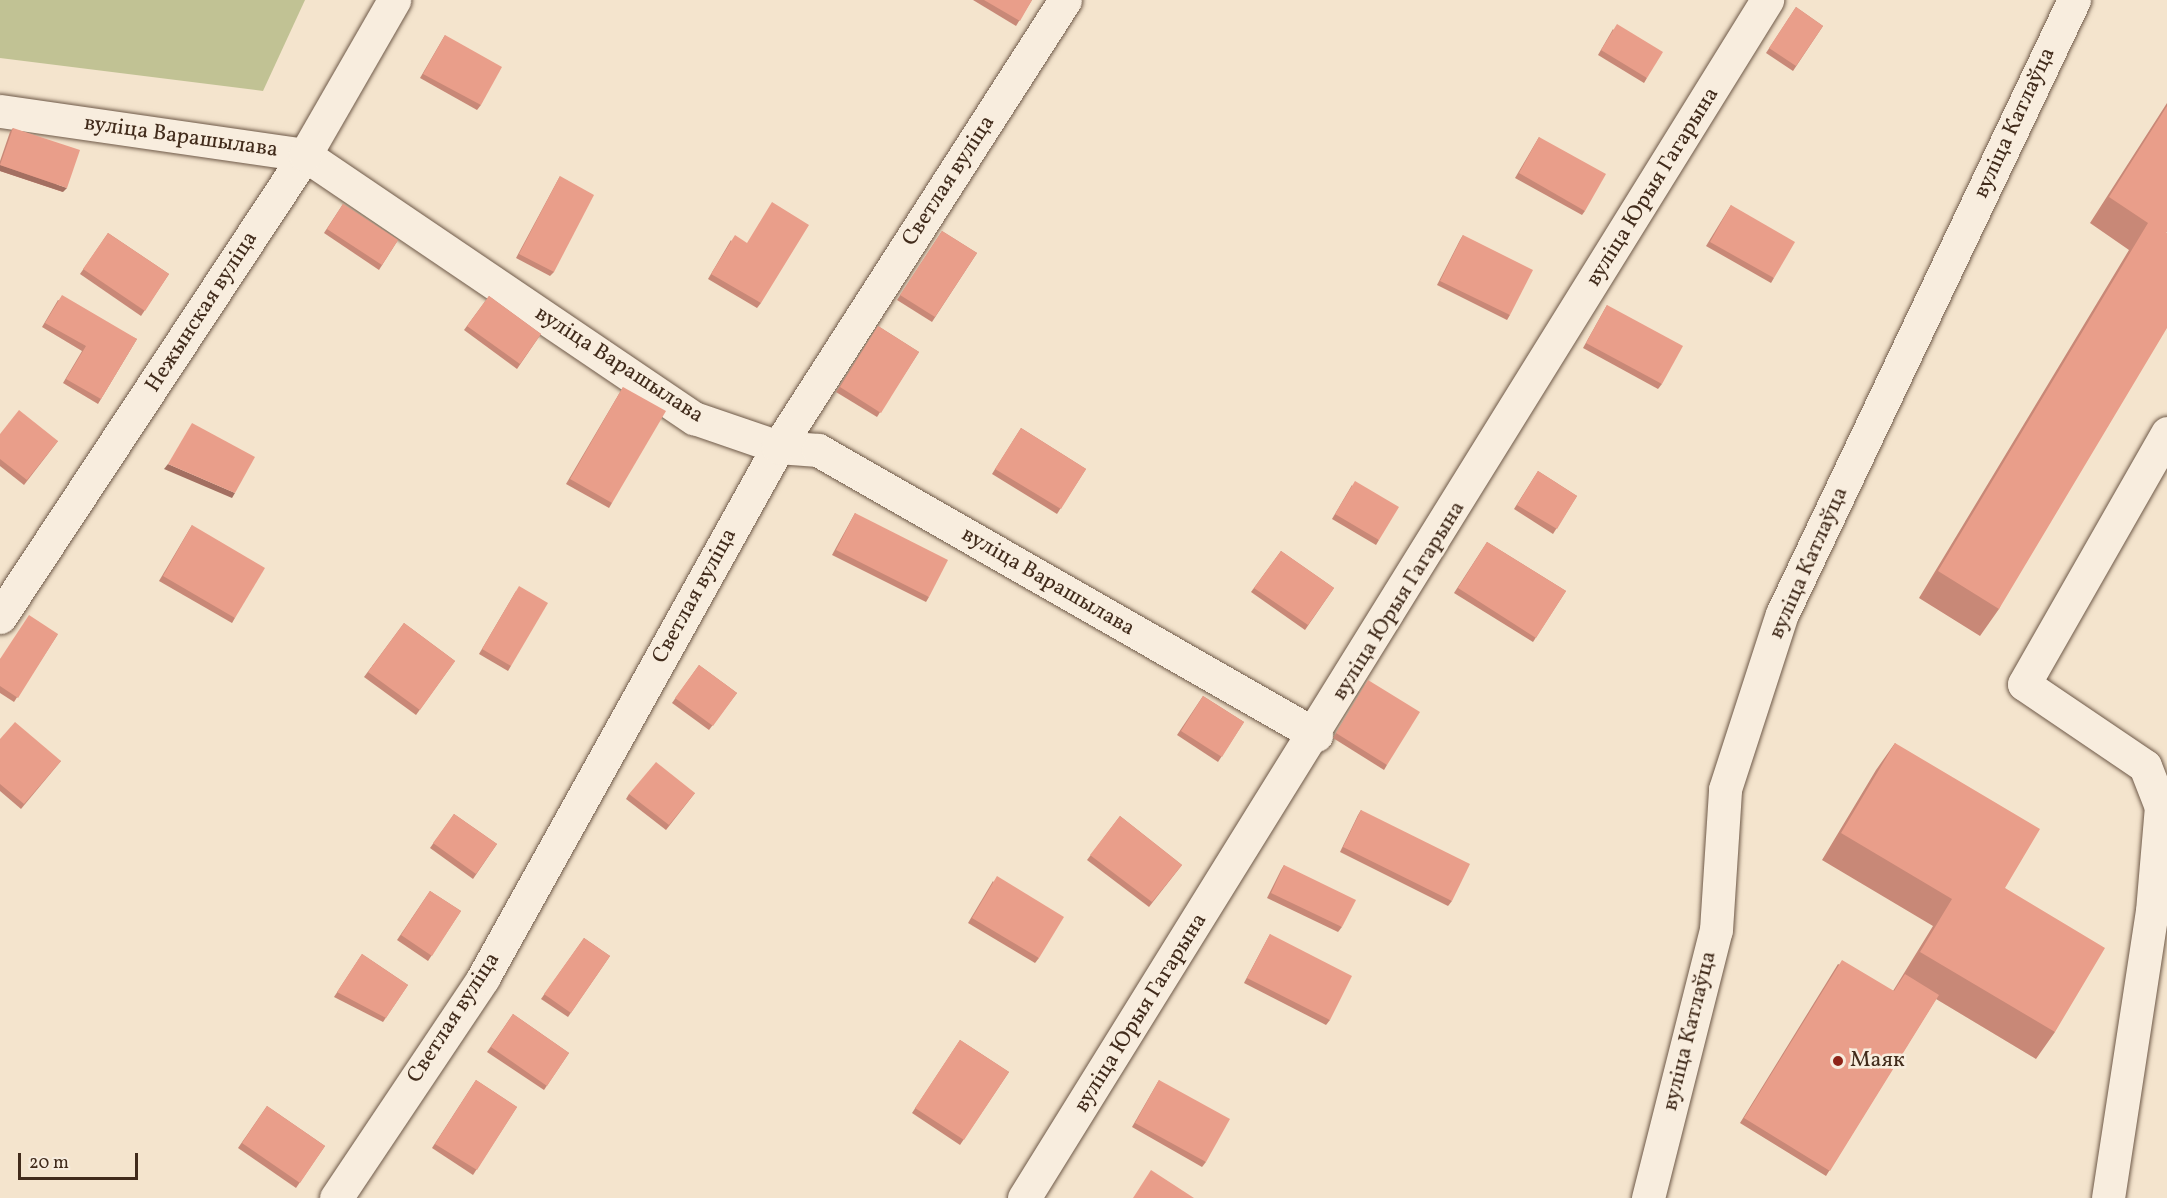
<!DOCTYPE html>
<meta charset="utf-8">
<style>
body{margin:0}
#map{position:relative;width:2167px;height:1198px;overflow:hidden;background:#f4e4cd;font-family:Vollkorn,serif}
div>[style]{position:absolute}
.green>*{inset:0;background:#c1c294}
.roads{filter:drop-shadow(0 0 2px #6e5948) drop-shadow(0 0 2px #6e5948)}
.minor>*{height:33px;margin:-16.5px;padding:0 16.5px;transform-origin:16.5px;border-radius:16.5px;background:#f8edde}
.wall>*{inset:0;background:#c88877}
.shaded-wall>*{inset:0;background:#a36f61}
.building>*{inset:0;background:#e99e8a}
.dots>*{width:16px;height:16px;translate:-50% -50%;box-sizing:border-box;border:3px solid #f8edde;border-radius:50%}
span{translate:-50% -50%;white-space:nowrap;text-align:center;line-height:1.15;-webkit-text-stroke:5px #f8edde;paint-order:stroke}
.street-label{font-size:22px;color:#412b1b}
.poi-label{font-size:22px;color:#412b1b}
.left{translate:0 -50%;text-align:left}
.scale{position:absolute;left:18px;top:1153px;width:120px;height:27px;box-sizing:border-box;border:3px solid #412b1b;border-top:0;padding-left:8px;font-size:18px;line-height:21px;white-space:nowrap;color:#412b1b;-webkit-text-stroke:4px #f8edde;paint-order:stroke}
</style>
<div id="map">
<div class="green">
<i style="clip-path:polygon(0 0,305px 0,263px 91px,0 58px)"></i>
</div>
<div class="roads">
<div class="minor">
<i style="left:0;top:111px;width:308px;rotate:8.2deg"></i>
<i style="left:305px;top:155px;width:470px;rotate:34.1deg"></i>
<i style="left:694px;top:418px;width:89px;rotate:19deg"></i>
<i style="left:778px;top:447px;width:40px;rotate:4.3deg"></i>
<i style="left:818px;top:450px;width:574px;rotate:29.78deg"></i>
<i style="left:0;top:617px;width:554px;rotate:-56.57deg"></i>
<i style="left:305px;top:155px;width:179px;rotate:-60.1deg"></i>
<i style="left:336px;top:1198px;width:265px;rotate:-56.2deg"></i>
<i style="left:483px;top:978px;width:607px;rotate:-60.95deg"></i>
<i style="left:778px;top:447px;width:531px;rotate:-57.3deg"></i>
<i style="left:1024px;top:1198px;width:1410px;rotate:-58.19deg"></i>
<i style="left:1648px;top:1198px;width:276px;rotate:-75.8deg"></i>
<i style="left:1716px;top:930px;width:141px;rotate:-86.3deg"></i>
<i style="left:1725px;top:789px;width:184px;rotate:-72deg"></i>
<i style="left:1782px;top:614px;width:680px;rotate:-64.57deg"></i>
<i style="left:2108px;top:1198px;width:290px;rotate:-81.3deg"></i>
<i style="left:2152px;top:911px;width:104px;rotate:-85.1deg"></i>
<i style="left:2161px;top:807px;width:44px;rotate:-111.3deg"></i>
<i style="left:2145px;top:766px;width:146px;rotate:-145.9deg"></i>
<i style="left:2024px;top:684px;width:289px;rotate:-60.3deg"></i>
</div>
</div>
<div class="wall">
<i style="clip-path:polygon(973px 0,1032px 0,1016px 26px)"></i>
<i style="clip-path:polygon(1796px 7px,1823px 26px,1793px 71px,1766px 53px)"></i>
<i style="clip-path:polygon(1613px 29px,1647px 78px,1644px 83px,1598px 55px)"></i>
<i style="clip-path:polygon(445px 35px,481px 105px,477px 110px,420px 78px)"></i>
<i style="clip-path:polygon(2167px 103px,2167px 231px,1999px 609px,1980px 636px,1919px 598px,2129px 250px,2090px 223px)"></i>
<i style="clip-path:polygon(13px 128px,63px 192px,0 171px,0 161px,10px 132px)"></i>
<i style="clip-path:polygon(1539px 137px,1585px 211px,1582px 215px,1515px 178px)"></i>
<i style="clip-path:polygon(560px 176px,554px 272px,550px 276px,516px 258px)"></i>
<i style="clip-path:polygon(343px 204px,398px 240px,379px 270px,324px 233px)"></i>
<i style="clip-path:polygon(1731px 205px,1774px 278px,1771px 283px,1706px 246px)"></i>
<i style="clip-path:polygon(942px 231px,977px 253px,932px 322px,897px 300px)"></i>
<i style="clip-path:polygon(108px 233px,169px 274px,141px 316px,80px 274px)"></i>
<i style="clip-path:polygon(1463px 235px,1510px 315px,1507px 320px,1437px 285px,1460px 240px)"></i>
<i style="clip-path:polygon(731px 240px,761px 303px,757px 308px,708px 279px)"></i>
<i style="clip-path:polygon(489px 296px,541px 334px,517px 369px,464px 330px)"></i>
<i style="clip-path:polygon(58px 300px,137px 339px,98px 404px,63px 383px,82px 351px,42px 327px)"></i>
<i style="clip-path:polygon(1607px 305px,1662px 384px,1658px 389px,1583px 348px)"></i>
<i style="clip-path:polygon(878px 326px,919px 352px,877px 417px,836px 392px)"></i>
<i style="clip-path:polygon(623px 387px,612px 503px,609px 508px,566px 484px)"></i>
<i style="clip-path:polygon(1021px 428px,1086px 469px,1057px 514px,992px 474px)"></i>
<i style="clip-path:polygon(0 434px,58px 441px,24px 485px,0 466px)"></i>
<i style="clip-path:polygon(1538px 471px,1577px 496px,1553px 534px,1514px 509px)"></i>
<i style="clip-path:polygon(1352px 485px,1379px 540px,1376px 545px,1332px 519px)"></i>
<i style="clip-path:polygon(855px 513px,929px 597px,926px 602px,832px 555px)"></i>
<i style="clip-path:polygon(192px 525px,235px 618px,232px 623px,159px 581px)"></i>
<i style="clip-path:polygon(1487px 542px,1566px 591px,1533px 642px,1454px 593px)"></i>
<i style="clip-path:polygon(1281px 551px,1334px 588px,1305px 630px,1251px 592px)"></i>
<i style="clip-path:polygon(516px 591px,511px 666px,508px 671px,479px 654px)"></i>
<i style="clip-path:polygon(404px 623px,455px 661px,416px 715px,364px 677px)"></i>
<i style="clip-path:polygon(58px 634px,14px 702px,0 693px,0 659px)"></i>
<i style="clip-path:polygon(699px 665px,737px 693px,709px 730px,672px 703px)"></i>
<i style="clip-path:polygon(1365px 685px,1387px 765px,1384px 770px,1333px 738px)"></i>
<i style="clip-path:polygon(1203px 696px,1244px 722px,1218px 762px,1177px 735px)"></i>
<i style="clip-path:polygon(0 739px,61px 761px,21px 809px,0 791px)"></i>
<i style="clip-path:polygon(1895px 743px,2005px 888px,2055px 1032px,2036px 1059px,1936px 999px,1826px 1176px,1740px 1123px,1838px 964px,1893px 991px,1933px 926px,1822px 860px,1876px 770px)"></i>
<i style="clip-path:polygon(695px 793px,666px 830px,626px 799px,629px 794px)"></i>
<i style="clip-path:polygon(1361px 810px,1452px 901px,1448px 906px,1340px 852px,1358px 815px)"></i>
<i style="clip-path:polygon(454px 814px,497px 844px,473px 879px,430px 848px)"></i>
<i style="clip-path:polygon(1120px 816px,1182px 865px,1149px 907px,1087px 860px)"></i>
<i style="clip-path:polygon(1284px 865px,1342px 927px,1338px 932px,1267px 898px,1281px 870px)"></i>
<i style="clip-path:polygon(993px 881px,1039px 958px,1035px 963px,968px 923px)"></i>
<i style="clip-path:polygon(430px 891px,461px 911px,428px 961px,397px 940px)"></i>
<i style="clip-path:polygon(1270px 934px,1330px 1020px,1326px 1025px,1244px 983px)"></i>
<i style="clip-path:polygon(584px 938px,610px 956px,568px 1017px,541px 999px)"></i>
<i style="clip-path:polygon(362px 954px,408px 985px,383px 1022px,334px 997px)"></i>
<i style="clip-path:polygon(513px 1014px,569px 1053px,544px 1090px,487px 1052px)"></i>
<i style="clip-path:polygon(960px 1040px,1009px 1072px,960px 1145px,912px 1113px)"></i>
<i style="clip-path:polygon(476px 1080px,517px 1107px,473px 1175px,432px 1148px)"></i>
<i style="clip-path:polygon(1159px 1080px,1206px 1162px,1202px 1167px,1132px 1127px)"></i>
<i style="clip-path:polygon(267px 1106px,325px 1146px,296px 1188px,238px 1148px)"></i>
</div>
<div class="shaded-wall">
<i style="clip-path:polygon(0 166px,0 165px,67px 188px,63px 192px,0 171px)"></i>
<i style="clip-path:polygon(168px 464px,235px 493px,232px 498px,164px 469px)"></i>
</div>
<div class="building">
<i style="clip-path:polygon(984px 0,1032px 0,1020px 21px)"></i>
<i style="clip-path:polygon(1796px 7px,1823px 26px,1796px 66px,1769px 48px)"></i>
<i style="clip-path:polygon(1617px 24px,1663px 52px,1647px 78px,1601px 50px)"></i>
<i style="clip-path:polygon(445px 35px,502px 67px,481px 105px,423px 74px)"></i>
<i style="clip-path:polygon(2167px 106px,2167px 231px,2166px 233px,2167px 233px,2167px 328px,1999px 609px,1938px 571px,2148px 223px,2109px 197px)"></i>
<i style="clip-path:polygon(13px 128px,80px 150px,67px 188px,0 165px)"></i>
<i style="clip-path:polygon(1539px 137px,1606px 174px,1585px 211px,1519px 173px)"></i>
<i style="clip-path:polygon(560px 176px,594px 195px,554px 272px,519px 254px)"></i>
<i style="clip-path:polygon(772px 202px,809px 225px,761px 303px,711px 274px,735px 235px,747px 243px)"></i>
<i style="clip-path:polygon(343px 204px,398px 240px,382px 265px,327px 229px)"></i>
<i style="clip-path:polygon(1731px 205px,1795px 242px,1774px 278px,1710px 242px)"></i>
<i style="clip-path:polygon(942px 231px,977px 253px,935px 317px,900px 295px)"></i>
<i style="clip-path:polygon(108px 233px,169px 274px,145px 311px,83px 269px)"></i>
<i style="clip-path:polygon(1463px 235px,1533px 270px,1510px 315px,1440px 281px)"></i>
<i style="clip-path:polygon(62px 295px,137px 339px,101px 399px,66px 379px,86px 346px,45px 323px)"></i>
<i style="clip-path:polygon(489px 296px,541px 334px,520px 364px,467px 326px)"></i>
<i style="clip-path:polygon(1607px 305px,1683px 346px,1662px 384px,1586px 343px)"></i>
<i style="clip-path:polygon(878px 326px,919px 352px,881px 413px,840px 387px)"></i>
<i style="clip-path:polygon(623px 387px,666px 411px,612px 503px,570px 479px)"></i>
<i style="clip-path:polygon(19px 410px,58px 441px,27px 480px,0 459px,0 434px)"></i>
<i style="clip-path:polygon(192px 423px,255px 457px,235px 493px,168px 464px)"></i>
<i style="clip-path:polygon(1021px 428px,1086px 469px,1061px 509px,995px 469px)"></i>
<i style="clip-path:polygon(1538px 471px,1577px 496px,1557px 529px,1517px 505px)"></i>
<i style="clip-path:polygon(1355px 481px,1399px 507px,1379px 540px,1335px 514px)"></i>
<i style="clip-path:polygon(855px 513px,948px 560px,929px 597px,836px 550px)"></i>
<i style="clip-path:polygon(192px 525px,265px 568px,235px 618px,163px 576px)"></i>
<i style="clip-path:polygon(1487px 542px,1566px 591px,1536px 638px,1458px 588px)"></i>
<i style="clip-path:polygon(1281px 551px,1334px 588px,1308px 625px,1254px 588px)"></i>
<i style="clip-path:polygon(519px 586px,548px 603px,511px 666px,482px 649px)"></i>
<i style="clip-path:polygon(29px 615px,58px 634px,18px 698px,0 686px,0 659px)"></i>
<i style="clip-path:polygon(404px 623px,455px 661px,420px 710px,368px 672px)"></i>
<i style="clip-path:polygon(699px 665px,737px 693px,713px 726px,675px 698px)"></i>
<i style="clip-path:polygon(1368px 680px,1420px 712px,1387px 765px,1336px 733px)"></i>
<i style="clip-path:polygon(1203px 696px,1244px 722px,1222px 757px,1181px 731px)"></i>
<i style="clip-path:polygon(15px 722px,61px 761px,24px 804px,0 784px,0 739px)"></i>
<i style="clip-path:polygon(1895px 743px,2040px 829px,2005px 888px,2105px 948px,2055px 1032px,1920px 952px,1952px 899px,1841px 833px)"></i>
<i style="clip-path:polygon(656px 762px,695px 793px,669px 825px,629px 794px)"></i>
<i style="clip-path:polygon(1361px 810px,1470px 864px,1452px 901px,1343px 847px)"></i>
<i style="clip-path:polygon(454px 814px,497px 844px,476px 874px,433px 843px)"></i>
<i style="clip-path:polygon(1120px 816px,1182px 865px,1152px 902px,1090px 855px)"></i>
<i style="clip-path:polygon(1284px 865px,1356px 900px,1342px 927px,1271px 893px)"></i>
<i style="clip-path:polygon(997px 876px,1064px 917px,1039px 958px,972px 918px)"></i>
<i style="clip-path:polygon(430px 891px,461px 911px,432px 956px,401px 935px)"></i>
<i style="clip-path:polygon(1270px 934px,1352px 976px,1330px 1020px,1247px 978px)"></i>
<i style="clip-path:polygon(584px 938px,610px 956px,571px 1013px,544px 994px)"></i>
<i style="clip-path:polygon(362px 954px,408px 985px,386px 1018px,337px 992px)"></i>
<i style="clip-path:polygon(1842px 960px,1894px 991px,1905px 974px,1939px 995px,1830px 1171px,1744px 1118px)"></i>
<i style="clip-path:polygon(513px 1014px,569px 1053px,547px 1086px,491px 1047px)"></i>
<i style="clip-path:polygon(960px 1040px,1009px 1072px,964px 1140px,915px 1108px)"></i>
<i style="clip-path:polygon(476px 1080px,517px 1107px,477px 1170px,435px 1144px)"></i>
<i style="clip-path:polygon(1159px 1080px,1230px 1119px,1206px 1162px,1135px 1123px)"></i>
<i style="clip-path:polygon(267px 1106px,325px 1146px,300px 1183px,242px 1143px)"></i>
<i style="clip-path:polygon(1151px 1170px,1194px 1198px,1133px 1198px)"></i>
</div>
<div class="dots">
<i style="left:1838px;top:1061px;background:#8f2418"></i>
</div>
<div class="street-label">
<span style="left:2015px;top:123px;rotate:-65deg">вуліца Катлаўца</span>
<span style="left:181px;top:137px;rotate:8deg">вуліца Варашылава</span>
<span style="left:949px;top:181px;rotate:-57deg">Светлая вуліца</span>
<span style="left:1653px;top:187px;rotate:-58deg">вуліца Юрыя Гагарына</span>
<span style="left:202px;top:312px;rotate:-57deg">Нежынская вуліца</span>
<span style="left:619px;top:365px;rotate:33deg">вуліца Варашылава</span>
<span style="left:1809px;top:563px;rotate:-66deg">вуліца Катлаўца</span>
<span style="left:1048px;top:582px;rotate:30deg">вуліца Варашылава</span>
<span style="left:695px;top:596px;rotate:-61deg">Светлая вуліца</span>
<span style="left:1399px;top:601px;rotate:-58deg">вуліца Юрыя Гагарына</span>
<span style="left:1141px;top:1013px;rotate:-58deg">вуліца Юрыя Гагарына</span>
<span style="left:454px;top:1018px;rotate:-57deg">Светлая вуліца</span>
<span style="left:1690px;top:1031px;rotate:-76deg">вуліца Катлаўца</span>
</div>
<div class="poi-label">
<span class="left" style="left:1850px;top:1061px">Маяк</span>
</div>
<div class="scale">20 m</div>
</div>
